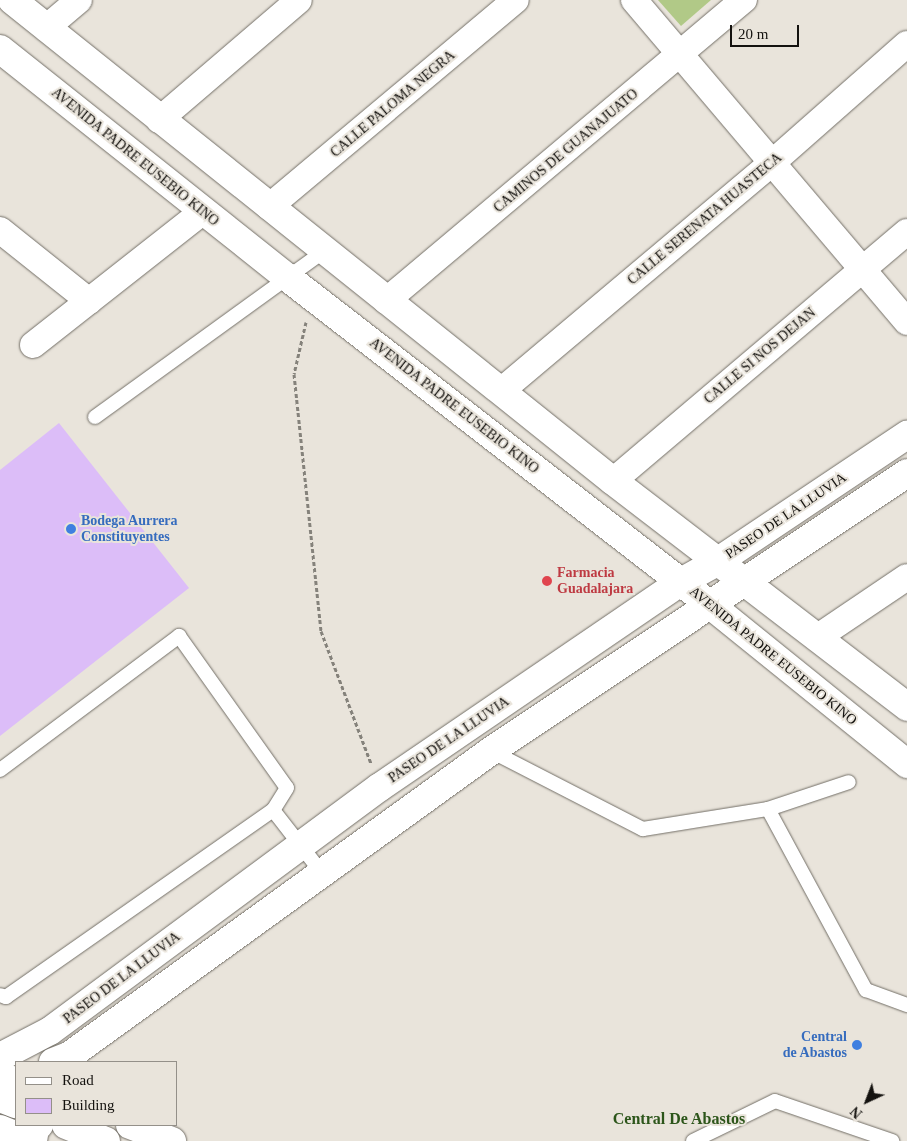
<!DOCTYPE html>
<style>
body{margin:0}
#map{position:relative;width:907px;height:1141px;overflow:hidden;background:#e9e4db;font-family:Georgia,serif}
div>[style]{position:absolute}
.green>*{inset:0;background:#b1c987}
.building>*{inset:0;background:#dcbdf8}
.path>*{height:3px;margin-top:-1.5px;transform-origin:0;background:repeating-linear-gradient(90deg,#85827b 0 4px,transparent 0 6.5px)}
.roads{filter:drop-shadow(0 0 1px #736f67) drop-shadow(0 0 1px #736f67)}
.service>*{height:14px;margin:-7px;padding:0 7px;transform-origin:7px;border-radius:7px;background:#fff}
.minor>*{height:26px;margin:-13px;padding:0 13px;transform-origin:13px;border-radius:13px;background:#fff}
.tertiary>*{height:28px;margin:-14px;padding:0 14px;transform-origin:14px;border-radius:14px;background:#fff}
.secondary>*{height:28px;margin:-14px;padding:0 14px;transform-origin:14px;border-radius:14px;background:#fff}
.primary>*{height:28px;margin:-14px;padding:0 14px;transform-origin:14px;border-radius:14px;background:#fff}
.dots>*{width:14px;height:14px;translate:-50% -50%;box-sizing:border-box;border:2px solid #e9e4db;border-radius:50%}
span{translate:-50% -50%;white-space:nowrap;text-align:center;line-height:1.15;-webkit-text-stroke:4px #e9e4db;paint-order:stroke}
.street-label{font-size:14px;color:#14120f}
.shop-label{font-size:14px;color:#366cbe;font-weight:700}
.left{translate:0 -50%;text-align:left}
.right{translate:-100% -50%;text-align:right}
.health-label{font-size:14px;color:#be3a42;font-weight:700}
.quarter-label{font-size:16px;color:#2c551a;font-weight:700}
.legend{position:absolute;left:15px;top:1061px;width:162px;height:65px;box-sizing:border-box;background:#e9e4db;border:1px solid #949089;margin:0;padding:6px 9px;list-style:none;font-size:15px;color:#14120f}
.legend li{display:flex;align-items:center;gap:10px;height:25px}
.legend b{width:25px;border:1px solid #949089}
.north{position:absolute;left:842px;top:1076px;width:50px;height:50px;-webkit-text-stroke:4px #e9e4db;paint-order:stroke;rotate:223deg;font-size:14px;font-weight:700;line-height:20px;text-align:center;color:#14120f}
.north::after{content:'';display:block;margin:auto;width:18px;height:22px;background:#14120f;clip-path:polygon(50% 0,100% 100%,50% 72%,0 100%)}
.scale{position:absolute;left:730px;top:25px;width:69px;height:22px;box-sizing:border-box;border:2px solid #14120f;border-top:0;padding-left:6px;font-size:15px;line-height:18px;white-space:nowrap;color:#14120f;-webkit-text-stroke:4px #e9e4db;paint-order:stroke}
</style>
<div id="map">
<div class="green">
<i style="clip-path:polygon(658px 0,711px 0,681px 26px)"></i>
</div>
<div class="building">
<i style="clip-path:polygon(59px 423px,189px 588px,0 736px,0 470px)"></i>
</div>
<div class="path">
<i style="left:306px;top:322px;width:53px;rotate:103deg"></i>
<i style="left:294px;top:374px;width:258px;rotate:84deg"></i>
<i style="left:321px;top:631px;width:141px;rotate:69.3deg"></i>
</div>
<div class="roads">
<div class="service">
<i style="left:95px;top:417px;width:283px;rotate:-35.9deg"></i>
<i style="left:491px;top:751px;width:171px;rotate:27.2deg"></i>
<i style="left:643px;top:829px;width:127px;rotate:-9.1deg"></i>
<i style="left:768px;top:809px;width:206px;rotate:61.6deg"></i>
<i style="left:866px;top:990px;width:44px;rotate:20.1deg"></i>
<i style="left:0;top:770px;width:224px;rotate:-36.8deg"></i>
<i style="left:179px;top:636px;width:186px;rotate:54.6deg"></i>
<i style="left:287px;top:788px;width:26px;rotate:122deg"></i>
<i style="left:273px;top:810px;width:326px;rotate:145deg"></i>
<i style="left:6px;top:997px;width:6px;rotate:-162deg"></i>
<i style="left:768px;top:809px;width:85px;rotate:-18.4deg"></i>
<i style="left:273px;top:810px;width:80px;rotate:52.1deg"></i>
<i style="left:693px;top:1141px;width:91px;rotate:-26deg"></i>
<i style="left:775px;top:1101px;width:124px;rotate:18.9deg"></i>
</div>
<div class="minor">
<i style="left:634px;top:0;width:422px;rotate:49.7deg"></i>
<i style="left:46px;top:28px;width:43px;rotate:-40.3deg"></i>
<i style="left:159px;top:120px;width:184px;rotate:-40.6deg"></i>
<i style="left:269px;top:207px;width:322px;rotate:-40deg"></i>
<i style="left:0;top:230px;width:114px;rotate:38.6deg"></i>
<i style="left:386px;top:301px;width:468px;rotate:-40.1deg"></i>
<i style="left:33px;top:345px;width:216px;rotate:-38.2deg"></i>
<i style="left:501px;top:391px;width:354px;rotate:-40.1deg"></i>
<i style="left:772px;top:163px;width:180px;rotate:-41.4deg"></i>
<i style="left:613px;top:481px;width:385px;rotate:-40.3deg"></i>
<i style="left:818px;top:637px;width:107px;rotate:-34deg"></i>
</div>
<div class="tertiary">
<i style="left:0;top:1057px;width:56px;rotate:-27.5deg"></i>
<i style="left:50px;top:1031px;width:410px;rotate:-36.5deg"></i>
<i style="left:380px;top:787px;width:364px;rotate:-34.3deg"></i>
<i style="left:681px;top:582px;width:41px;rotate:-29.1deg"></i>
<i style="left:717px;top:562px;width:229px;rotate:-33.8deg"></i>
<i style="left:53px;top:1062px;width:17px;rotate:-21deg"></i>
<i style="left:69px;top:1056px;width:521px;rotate:-35.86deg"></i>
<i style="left:491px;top:751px;width:500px;rotate:-33.75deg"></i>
<i style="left:130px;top:1125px;width:45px;rotate:20.9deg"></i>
<i style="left:33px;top:1141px;width:12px;rotate:-81deg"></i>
<i style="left:35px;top:1129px;width:6px;rotate:-45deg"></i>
</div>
<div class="secondary">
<i style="left:12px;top:0;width:770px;rotate:38.67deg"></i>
<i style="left:613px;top:481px;width:371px;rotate:37.5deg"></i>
<i style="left:0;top:49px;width:367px;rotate:38.5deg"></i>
<i style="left:287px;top:277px;width:534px;rotate:37.77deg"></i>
<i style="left:709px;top:604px;width:255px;rotate:38.9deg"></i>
<i style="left:0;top:1075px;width:10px;rotate:24deg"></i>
</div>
<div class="primary">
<i style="left:0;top:1098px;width:17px;rotate:21deg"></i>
<i style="left:66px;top:1125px;width:43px;rotate:21.8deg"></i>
<i style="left:0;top:1129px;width:31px;rotate:22deg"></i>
</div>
</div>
<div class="dots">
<i style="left:71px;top:529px;background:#3f7fe0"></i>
<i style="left:547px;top:581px;background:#e0444e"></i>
<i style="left:857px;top:1045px;background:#3f7fe0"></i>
</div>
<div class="street-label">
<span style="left:393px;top:104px;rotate:-40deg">CALLE PALOMA NEGRA</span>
<span style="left:566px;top:151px;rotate:-40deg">CAMINOS DE GUANAJUATO</span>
<span style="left:135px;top:157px;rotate:39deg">AVENIDA PADRE EUSEBIO KINO</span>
<span style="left:705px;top:219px;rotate:-40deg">CALLE SERENATA HUASTECA</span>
<span style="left:760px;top:356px;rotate:-40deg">CALLE SI NOS DEJAN</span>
<span style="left:454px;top:406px;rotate:38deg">AVENIDA PADRE EUSEBIO KINO</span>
<span style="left:786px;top:516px;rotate:-34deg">PASEO DE LA LLUVIA</span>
<span style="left:773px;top:656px;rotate:39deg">AVENIDA PADRE EUSEBIO KINO</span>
<span style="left:449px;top:740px;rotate:-34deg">PASEO DE LA LLUVIA</span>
<span style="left:122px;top:978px;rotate:-37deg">PASEO DE LA LLUVIA</span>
</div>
<div class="shop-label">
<span class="left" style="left:81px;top:529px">Bodega Aurrera<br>Constituyentes</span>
<span class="right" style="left:847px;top:1045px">Central<br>de Abastos</span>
</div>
<div class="health-label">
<span class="left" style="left:557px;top:581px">Farmacia<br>Guadalajara</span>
</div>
<div class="quarter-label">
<span style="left:679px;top:1119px">Central De Abastos</span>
</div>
<ul class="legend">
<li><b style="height:6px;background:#fff"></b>Road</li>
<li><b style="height:14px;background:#dcbdf8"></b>Building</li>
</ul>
<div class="north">N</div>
<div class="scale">20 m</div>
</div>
